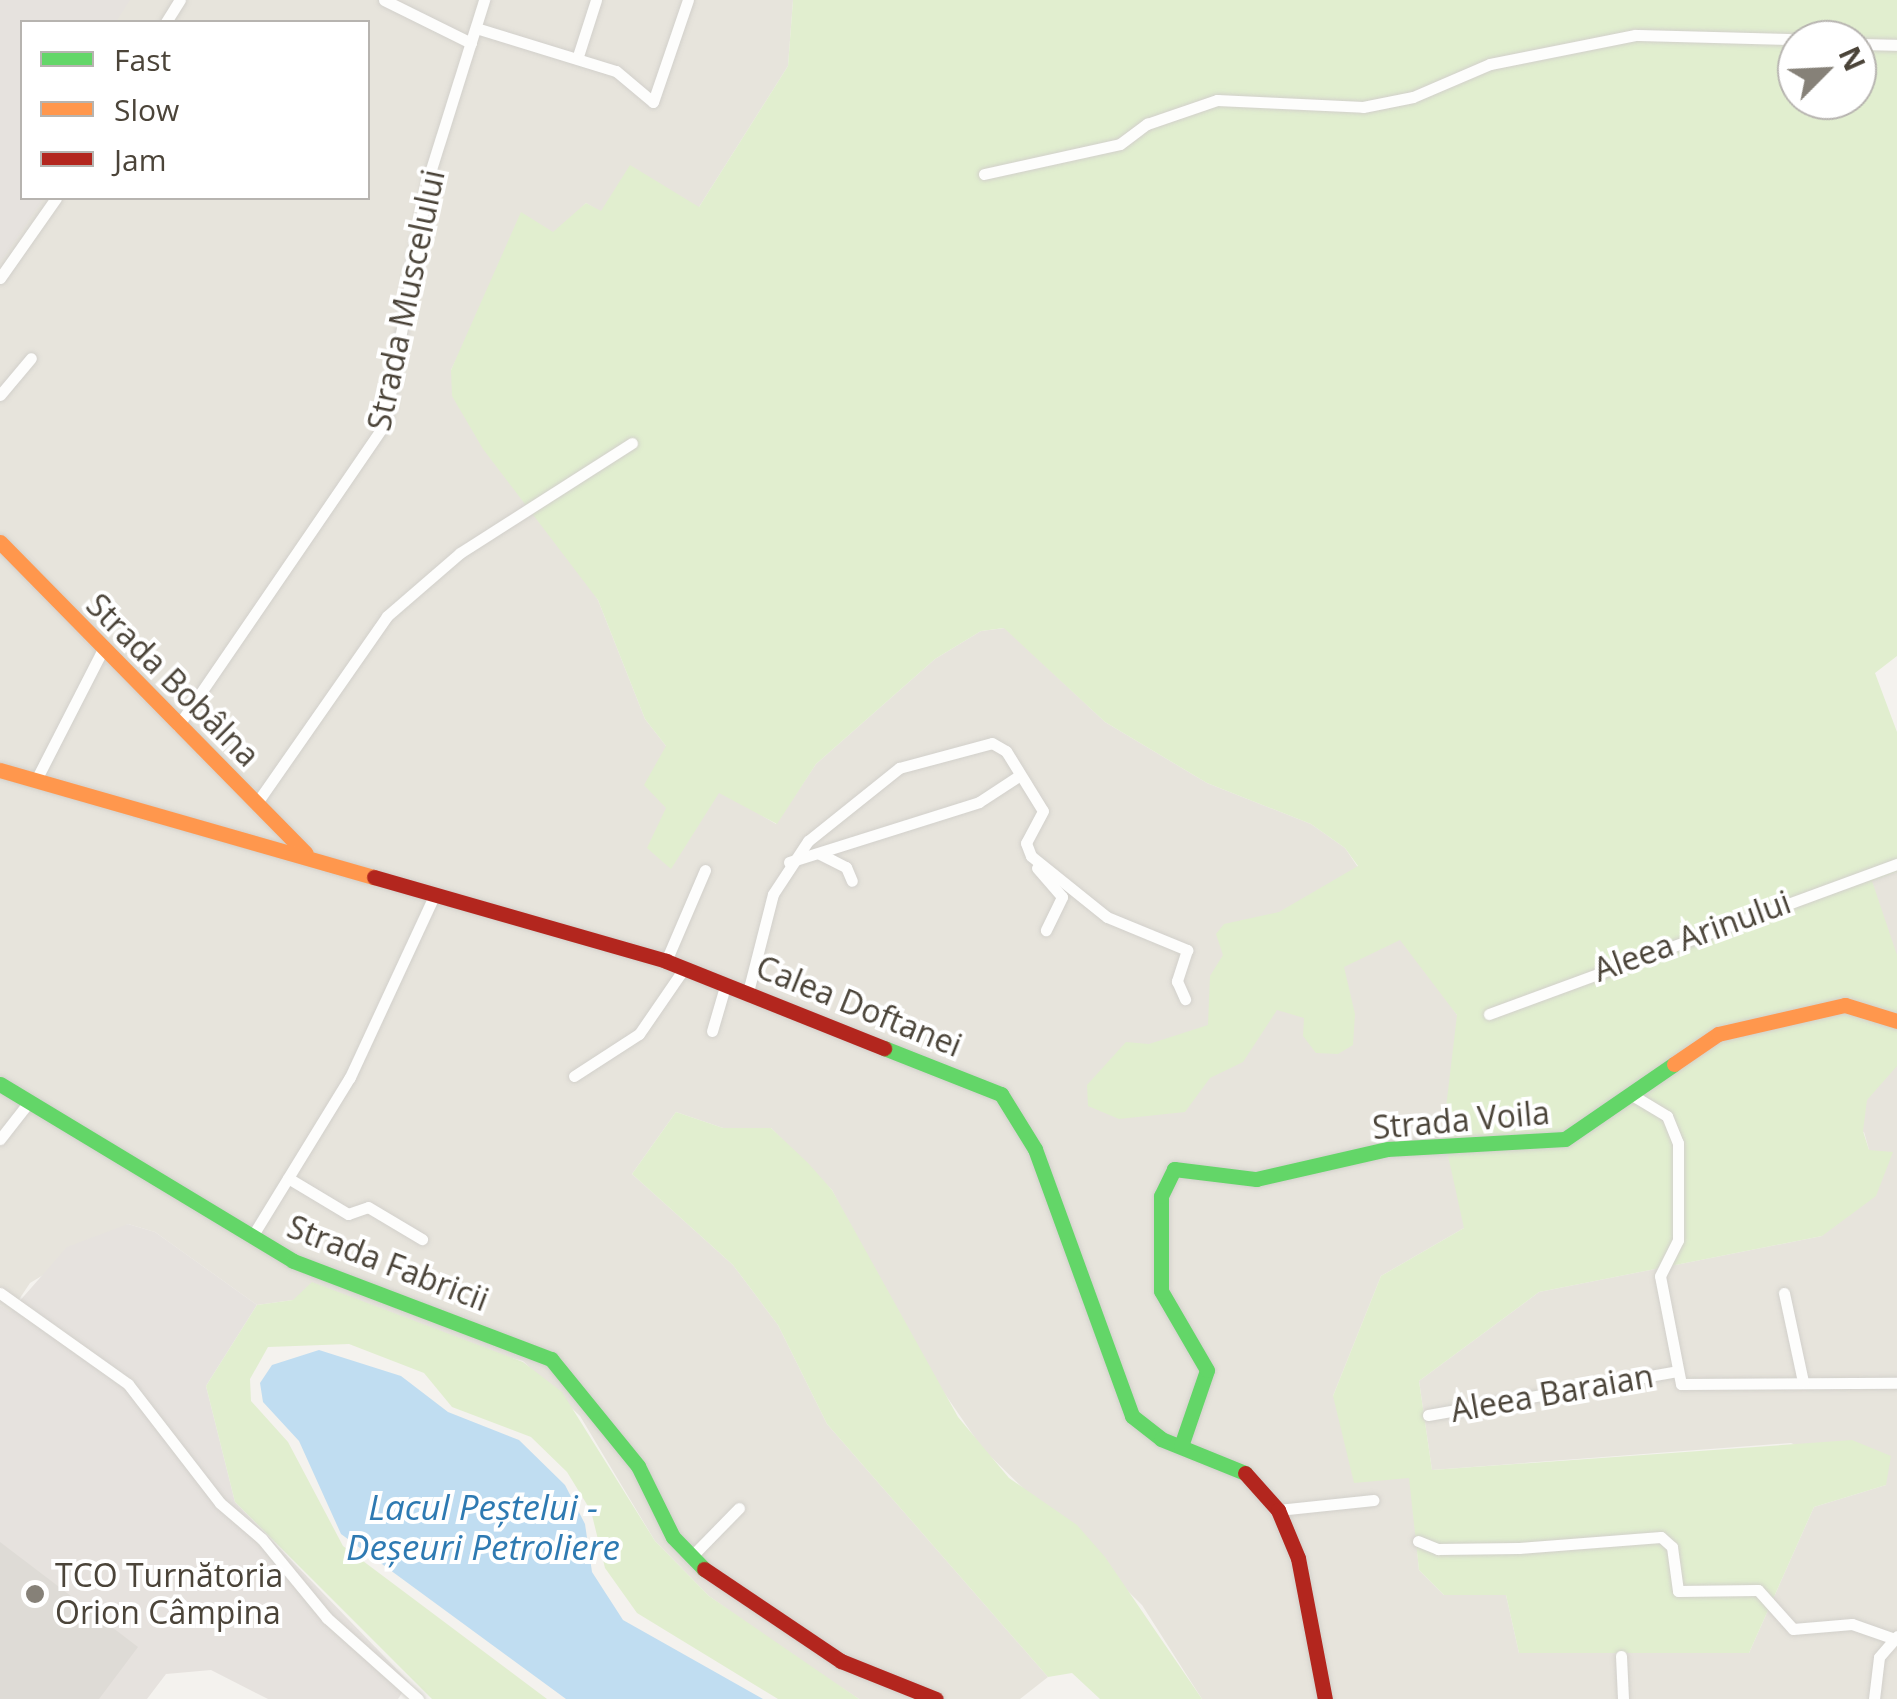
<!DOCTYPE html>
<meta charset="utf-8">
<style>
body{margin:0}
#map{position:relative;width:1897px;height:1699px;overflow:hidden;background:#f4f2ee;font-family:"Open Sans",sans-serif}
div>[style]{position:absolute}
.residential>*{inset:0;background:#e7e4dc}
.industrial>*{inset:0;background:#e6e2de}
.green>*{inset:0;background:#e1eecf}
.water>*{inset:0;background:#c0ddf1}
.building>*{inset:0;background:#dedbd6}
.roads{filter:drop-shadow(0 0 2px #d2d0cb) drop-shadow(0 0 2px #d2d0cb)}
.street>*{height:11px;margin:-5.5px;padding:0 5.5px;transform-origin:5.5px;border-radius:5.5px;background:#fdfdfc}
.fast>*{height:15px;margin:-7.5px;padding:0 7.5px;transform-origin:7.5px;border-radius:7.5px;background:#63d668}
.slow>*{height:15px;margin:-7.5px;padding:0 7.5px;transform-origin:7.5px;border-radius:7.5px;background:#ff974d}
.jam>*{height:15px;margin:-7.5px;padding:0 7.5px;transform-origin:7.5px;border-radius:7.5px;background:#b3261e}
.dots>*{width:28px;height:28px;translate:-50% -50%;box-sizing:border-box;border:5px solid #fff;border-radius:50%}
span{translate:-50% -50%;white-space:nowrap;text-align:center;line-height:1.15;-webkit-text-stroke:8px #fff;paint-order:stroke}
.street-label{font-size:32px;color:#4b4439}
.poi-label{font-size:32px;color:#4b4439}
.left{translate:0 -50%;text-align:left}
.water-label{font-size:35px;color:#2e7ab2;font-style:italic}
.legend{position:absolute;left:20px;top:20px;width:350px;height:180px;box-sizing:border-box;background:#fff;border:2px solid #b7b4b0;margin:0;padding:12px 18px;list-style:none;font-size:30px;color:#4b4439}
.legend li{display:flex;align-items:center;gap:20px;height:50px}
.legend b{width:50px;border:2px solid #b7b4b0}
.north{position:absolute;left:1777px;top:20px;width:100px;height:100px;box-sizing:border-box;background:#fff;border:2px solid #b7b4b0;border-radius:50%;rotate:66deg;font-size:28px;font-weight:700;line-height:40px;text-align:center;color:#4b4439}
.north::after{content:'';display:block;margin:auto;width:35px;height:45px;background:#868178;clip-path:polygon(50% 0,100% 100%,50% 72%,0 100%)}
</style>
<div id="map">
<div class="residential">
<i style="clip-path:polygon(evenodd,0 0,793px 0,788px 66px,699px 207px,601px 212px,586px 203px,478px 314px,451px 370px,598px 600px,645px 719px,684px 769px,776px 824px,816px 764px,935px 659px,981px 631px,1005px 628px,1105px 722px,1207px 783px,1311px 824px,1345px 848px,1457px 1015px,1897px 872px,1897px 1699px,1202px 1699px,1142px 1605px,982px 1448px,912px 1346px,832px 1190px,771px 1128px,723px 1128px,676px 1112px,632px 1174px,733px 1265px,778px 1325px,827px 1424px,1048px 1677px,1020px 1699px,859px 1699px,791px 1654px,709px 1596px,655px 1541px,580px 1416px,523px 1361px,293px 1300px,257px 1305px,155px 1232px,128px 1224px,30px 1283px,10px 1313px,0 1305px,0 0,22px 22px,368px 22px,368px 198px,22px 198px,22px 22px,0 0,1864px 1132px,1869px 1150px,1822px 1236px,1539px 1292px,1419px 1381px,1432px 1470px,1791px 1443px,1886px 1485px,1814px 1507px,1749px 1653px,1519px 1653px,1506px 1595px,1444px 1595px,1419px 1570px,1410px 1477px,1333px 1396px,1381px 1276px,1464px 1228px,1864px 1132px)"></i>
</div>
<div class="industrial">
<i style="clip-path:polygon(0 0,130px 0,116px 22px,22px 22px,22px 198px,44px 198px,0 263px)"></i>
<i style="clip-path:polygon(128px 1224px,155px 1232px,257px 1305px,206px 1386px,235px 1502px,409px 1682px,398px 1699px,268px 1699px,211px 1670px,166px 1674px,147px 1699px,0 1699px,0 1305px,10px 1312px,67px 1247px)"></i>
</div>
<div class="green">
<i style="clip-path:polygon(evenodd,793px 0,1897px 0,1897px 656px,1875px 673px,1897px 732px,1897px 872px,1872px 881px,1897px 955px,1897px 1066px,1867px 1100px,1863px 1131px,1869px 1150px,1893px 1152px,1876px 1196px,1822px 1236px,1539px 1292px,1419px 1381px,1432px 1470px,1852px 1440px,1891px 1456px,1886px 1485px,1814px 1507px,1749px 1653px,1519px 1653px,1506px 1595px,1444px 1595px,1419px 1570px,1409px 1478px,1354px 1483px,1333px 1396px,1381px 1276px,1464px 1228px,1443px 1133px,1457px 1015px,1400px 940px,1344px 967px,1355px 1014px,1353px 1045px,1338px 1054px,1316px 1053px,1303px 1036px,1304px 1018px,1277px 1010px,1243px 1062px,1210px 1078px,1185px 1112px,1119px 1119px,1088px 1106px,1087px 1085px,1126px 1042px,1149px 1044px,1208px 1025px,1210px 976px,1223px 955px,1216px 934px,1224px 924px,1279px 912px,1358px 866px,1345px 848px,1311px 824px,1207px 783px,1105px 722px,1004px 628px,981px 631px,935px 659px,816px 764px,777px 824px,719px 793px,671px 869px,647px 848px,666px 808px,644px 785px,666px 746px,645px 719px,598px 600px,483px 449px,452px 396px,451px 370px,521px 212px,553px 232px,586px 203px,601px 211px,630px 165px,699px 207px,788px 66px,793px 0,1797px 40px,1857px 40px,1857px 100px,1797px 100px,1797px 40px)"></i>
<i style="clip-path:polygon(676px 1112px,723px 1128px,771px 1128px,808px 1163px,832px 1190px,958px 1417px,1009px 1478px,1077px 1525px,1105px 1557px,1202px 1699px,1100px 1699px,1072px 1673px,1048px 1677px,827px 1424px,778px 1325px,733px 1265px,632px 1174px)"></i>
<i style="clip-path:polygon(312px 1282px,523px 1362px,562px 1392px,655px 1541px,709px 1596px,859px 1699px,778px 1699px,637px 1613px,605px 1568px,591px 1511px,567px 1472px,531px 1437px,452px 1407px,424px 1373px,349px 1344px,268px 1347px,250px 1379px,251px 1401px,288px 1442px,343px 1546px,547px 1699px,432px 1699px,235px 1502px,206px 1386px,257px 1305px,293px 1300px)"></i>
</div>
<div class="water">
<i style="clip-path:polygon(319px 1350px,401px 1376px,448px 1412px,519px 1440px,565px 1485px,585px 1524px,592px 1572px,623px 1620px,763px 1699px,566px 1699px,341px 1534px,299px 1441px,263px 1402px,260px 1383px,272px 1365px)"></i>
</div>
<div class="building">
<i style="clip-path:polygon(0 1542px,138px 1647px,99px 1699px,0 1699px)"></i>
</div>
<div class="roads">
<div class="street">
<i style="left:384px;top:0;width:97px;rotate:26.3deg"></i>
<i style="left:166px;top:22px;width:26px;rotate:-58deg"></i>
<i style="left:476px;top:28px;width:146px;rotate:17.1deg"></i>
<i style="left:616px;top:71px;width:48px;rotate:40deg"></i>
<i style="left:653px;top:102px;width:108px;rotate:-71.1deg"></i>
<i style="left:1857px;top:44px;width:40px;rotate:1.4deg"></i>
<i style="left:578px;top:56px;width:59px;rotate:-72.2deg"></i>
<i style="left:984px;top:174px;width:139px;rotate:-12.4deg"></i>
<i style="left:1120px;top:144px;width:34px;rotate:-37deg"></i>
<i style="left:1147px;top:124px;width:74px;rotate:-18.9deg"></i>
<i style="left:1217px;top:100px;width:146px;rotate:2.7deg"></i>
<i style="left:1363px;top:107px;width:51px;rotate:-11.3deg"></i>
<i style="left:1413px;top:97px;width:84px;rotate:-23.2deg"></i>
<i style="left:1490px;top:64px;width:148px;rotate:-11.3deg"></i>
<i style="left:1635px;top:35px;width:185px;rotate:1.5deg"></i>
<i style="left:0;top:278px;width:98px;rotate:-55deg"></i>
<i style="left:0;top:395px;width:48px;rotate:-50deg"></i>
<i style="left:178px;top:726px;width:366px;rotate:-55.6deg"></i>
<i style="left:385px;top:424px;width:249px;rotate:-80deg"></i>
<i style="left:428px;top:179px;width:188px;rotate:-72.6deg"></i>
<i style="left:37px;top:778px;width:145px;rotate:-62.9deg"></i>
<i style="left:256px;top:804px;width:229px;rotate:-55.1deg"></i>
<i style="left:387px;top:616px;width:96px;rotate:-40.8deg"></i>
<i style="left:460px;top:553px;width:204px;rotate:-32.6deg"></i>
<i style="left:820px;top:854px;width:29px;rotate:27deg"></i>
<i style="left:846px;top:867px;width:15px;rotate:67deg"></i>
<i style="left:789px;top:862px;width:199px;rotate:-17.5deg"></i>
<i style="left:979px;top:802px;width:45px;rotate:-33.3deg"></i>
<i style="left:1037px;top:868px;width:38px;rotate:49deg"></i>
<i style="left:1062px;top:897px;width:37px;rotate:116deg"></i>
<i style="left:666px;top:961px;width:99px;rotate:-66.8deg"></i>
<i style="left:748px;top:992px;width:101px;rotate:-75.7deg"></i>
<i style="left:773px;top:894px;width:64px;rotate:-56.6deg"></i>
<i style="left:808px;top:841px;width:117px;rotate:-38.7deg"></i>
<i style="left:899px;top:768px;width:96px;rotate:-15deg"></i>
<i style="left:992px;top:743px;width:16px;rotate:30deg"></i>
<i style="left:1006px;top:751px;width:70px;rotate:58.3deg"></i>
<i style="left:1043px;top:811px;width:36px;rotate:118deg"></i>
<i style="left:1026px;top:843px;width:14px;rotate:69deg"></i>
<i style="left:1031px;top:856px;width:97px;rotate:38.8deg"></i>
<i style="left:1107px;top:917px;width:87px;rotate:22.4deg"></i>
<i style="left:1187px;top:950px;width:33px;rotate:108deg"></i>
<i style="left:1177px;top:981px;width:20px;rotate:66deg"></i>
<i style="left:1489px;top:1014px;width:435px;rotate:-20.2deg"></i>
<i style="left:712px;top:1031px;width:50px;rotate:-73.7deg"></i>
<i style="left:574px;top:1076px;width:77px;rotate:-32.9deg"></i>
<i style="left:639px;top:1034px;width:81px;rotate:-55.5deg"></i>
<i style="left:1632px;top:1095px;width:41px;rotate:31deg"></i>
<i style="left:1667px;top:1116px;width:29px;rotate:68deg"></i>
<i style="left:1678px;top:1143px;width:97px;rotate:90deg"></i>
<i style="left:1678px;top:1240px;width:40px;rotate:116.6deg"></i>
<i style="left:1660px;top:1276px;width:110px;rotate:79deg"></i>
<i style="left:1681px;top:1384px;width:216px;rotate:-0.3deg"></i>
<i style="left:0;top:1139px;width:47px;rotate:-51.9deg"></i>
<i style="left:288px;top:1178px;width:70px;rotate:31deg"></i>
<i style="left:348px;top:1214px;width:21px;rotate:-19deg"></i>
<i style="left:368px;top:1207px;width:63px;rotate:30.7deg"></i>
<i style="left:253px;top:1235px;width:185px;rotate:-58.5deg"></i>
<i style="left:350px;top:1077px;width:202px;rotate:-65.1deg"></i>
<i style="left:0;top:1293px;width:157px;rotate:35.4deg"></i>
<i style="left:128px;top:1384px;width:150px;rotate:52.3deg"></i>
<i style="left:220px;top:1503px;width:55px;rotate:40.6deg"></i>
<i style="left:262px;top:1539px;width:102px;rotate:50.6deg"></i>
<i style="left:327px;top:1618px;width:122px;rotate:41.7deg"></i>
<i style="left:1784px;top:1293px;width:91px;rotate:77.9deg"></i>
<i style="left:1428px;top:1415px;width:253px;rotate:-10deg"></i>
<i style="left:1278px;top:1510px;width:96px;rotate:-6deg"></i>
<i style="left:1418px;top:1541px;width:22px;rotate:22deg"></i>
<i style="left:1438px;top:1549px;width:81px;rotate:-0.7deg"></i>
<i style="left:1519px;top:1548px;width:142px;rotate:-4.4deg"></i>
<i style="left:1661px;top:1537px;width:15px;rotate:42deg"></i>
<i style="left:1672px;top:1547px;width:44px;rotate:82.2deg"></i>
<i style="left:1678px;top:1591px;width:80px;rotate:-0.7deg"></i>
<i style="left:1758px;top:1590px;width:52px;rotate:48.1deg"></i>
<i style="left:1793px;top:1629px;width:59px;rotate:-4.8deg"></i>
<i style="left:1852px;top:1624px;width:42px;rotate:19.3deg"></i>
<i style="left:692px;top:1556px;width:67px;rotate:-45.6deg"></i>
<i style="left:1621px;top:1656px;width:43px;rotate:87.3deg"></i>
<i style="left:1874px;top:1699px;width:42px;rotate:-83.2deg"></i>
<i style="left:1879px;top:1657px;width:28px;rotate:-49deg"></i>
</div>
<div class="fast">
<i style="left:884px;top:1048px;width:126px;rotate:21.5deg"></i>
<i style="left:1001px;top:1094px;width:65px;rotate:58.3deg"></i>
<i style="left:1035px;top:1149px;width:284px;rotate:70deg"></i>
<i style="left:1132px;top:1416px;width:37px;rotate:38deg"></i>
<i style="left:1161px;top:1439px;width:91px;rotate:22deg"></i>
<i style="left:0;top:1084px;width:342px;rotate:31.1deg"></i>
<i style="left:293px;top:1261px;width:276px;rotate:20.8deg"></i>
<i style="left:551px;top:1359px;width:138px;rotate:50.9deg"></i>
<i style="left:638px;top:1466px;width:79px;rotate:63.8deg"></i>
<i style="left:673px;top:1537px;width:45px;rotate:45.9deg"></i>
<i style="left:1181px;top:1446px;width:80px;rotate:-71.1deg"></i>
<i style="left:1207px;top:1370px;width:91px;rotate:-120.2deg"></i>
<i style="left:1161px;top:1291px;width:95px;rotate:-90deg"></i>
<i style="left:1161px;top:1196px;width:30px;rotate:-64deg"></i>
<i style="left:1174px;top:1169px;width:83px;rotate:7deg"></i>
<i style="left:1256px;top:1179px;width:134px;rotate:-12.9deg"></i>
<i style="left:1387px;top:1149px;width:178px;rotate:-3.2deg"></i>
<i style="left:1565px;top:1139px;width:132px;rotate:-34.5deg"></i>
</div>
<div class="slow">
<i style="left:0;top:542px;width:436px;rotate:45.5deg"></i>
<i style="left:0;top:770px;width:389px;rotate:16deg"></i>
<i style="left:1674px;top:1064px;width:53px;rotate:-34.3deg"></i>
<i style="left:1718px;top:1034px;width:130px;rotate:-12.9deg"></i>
<i style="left:1845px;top:1005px;width:54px;rotate:17.1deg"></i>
</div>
<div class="jam">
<i style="left:374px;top:877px;width:304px;rotate:16deg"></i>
<i style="left:666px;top:961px;width:235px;rotate:21.8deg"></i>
<i style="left:1245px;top:1473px;width:50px;rotate:48.3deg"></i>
<i style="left:1278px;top:1510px;width:52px;rotate:67.4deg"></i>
<i style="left:1298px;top:1558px;width:144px;rotate:79.2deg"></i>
<i style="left:704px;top:1569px;width:165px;rotate:33.9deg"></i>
<i style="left:841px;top:1661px;width:102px;rotate:21.8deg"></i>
</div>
</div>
<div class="dots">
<i style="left:35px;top:1594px;background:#868178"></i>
</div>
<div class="street-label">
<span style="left:406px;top:300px;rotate:-78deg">Strada Muscelului</span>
<span style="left:173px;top:680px;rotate:45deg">Strada Bobâlna</span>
<span style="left:1692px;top:936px;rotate:-20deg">Aleea Arinului</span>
<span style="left:859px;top:1006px;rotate:22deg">Calea Doftanei</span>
<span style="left:1461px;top:1120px;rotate:-5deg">Strada Voila</span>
<span style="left:388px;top:1263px;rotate:21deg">Strada Fabricii</span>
<span style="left:1552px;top:1393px;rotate:-10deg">Aleea Baraian</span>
</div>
<div class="poi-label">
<span class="left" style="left:55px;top:1594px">TCO Turnătoria<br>Orion Câmpina</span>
</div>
<div class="water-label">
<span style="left:483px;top:1527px">Lacul Peștelui -<br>Deșeuri Petroliere</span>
</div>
<ul class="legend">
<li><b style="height:12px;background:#63d668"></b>Fast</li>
<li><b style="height:12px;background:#ff974d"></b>Slow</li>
<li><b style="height:12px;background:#b3261e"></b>Jam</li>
</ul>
<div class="north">N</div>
</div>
